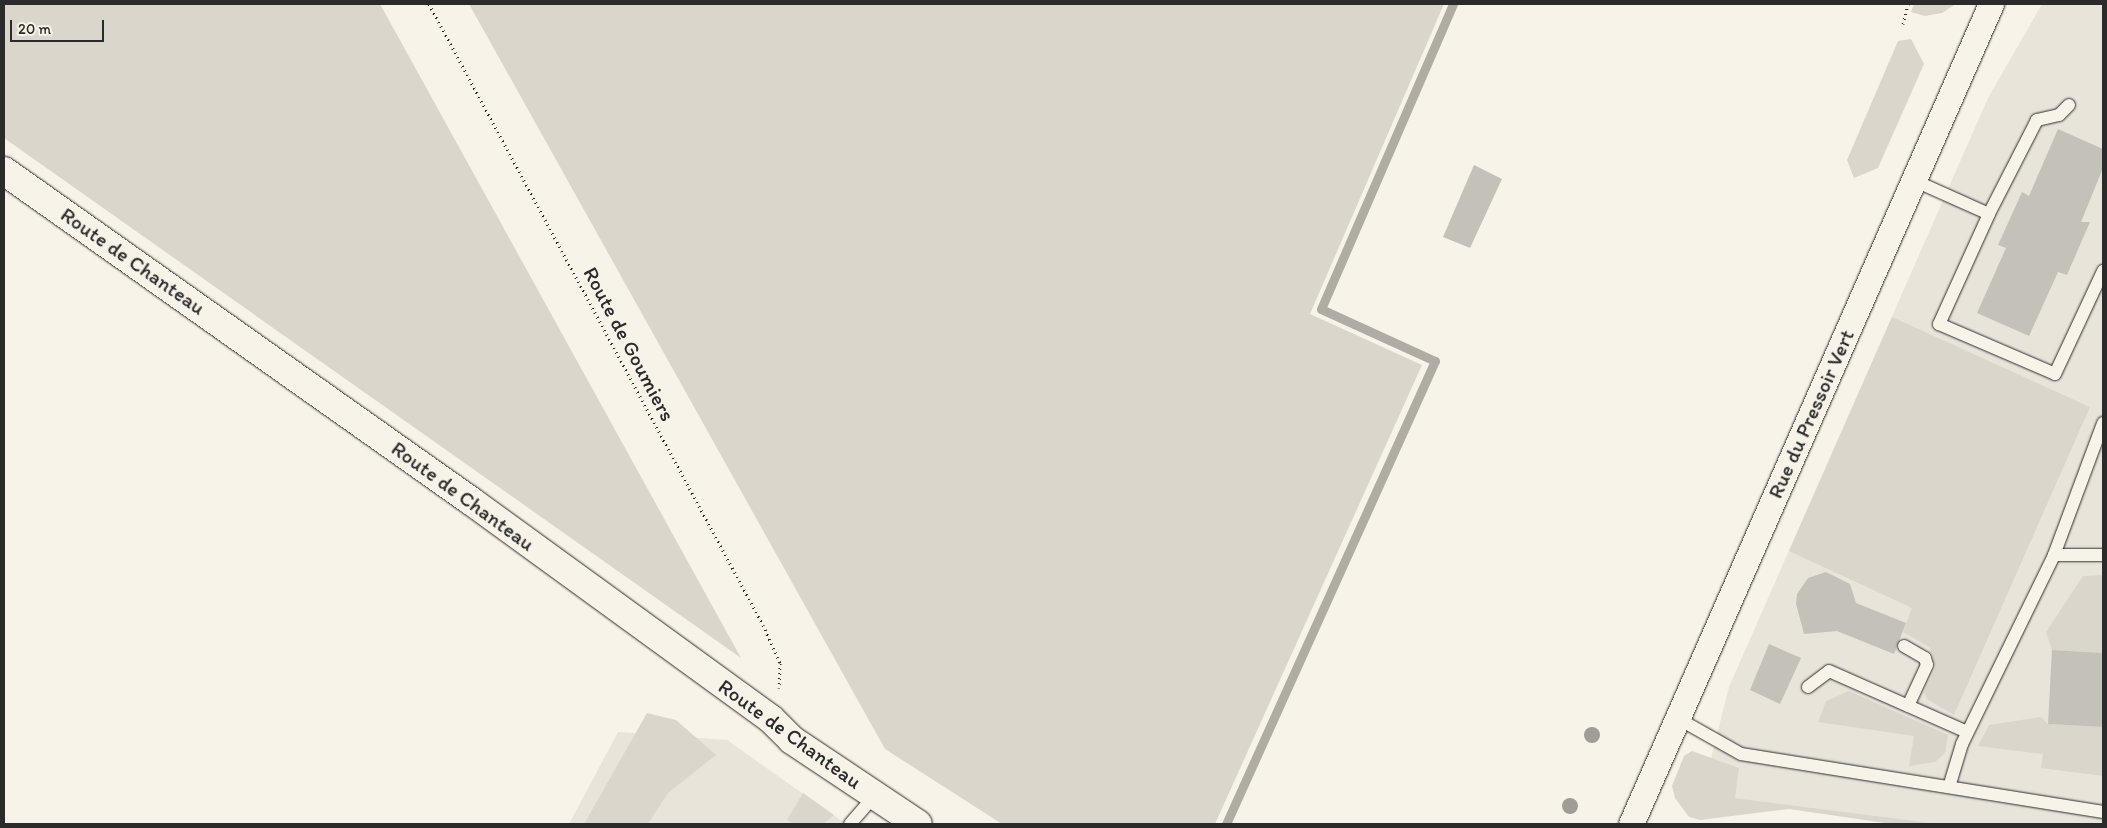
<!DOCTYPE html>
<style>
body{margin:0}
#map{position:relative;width:2107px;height:828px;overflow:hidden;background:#f7f3e8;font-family:Itim,sans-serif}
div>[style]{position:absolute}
.built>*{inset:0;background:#e8e4da}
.green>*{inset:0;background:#dad6cc}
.stream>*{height:9px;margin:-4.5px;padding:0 4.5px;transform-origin:4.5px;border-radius:4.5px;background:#afaca4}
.building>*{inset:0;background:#c4c1b9}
.path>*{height:3px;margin-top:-1.5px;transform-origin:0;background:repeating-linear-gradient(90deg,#2b2b2b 0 1px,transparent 0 5px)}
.roads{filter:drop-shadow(0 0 1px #2b2b2b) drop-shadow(0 0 1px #2b2b2b)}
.service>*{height:12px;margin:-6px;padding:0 6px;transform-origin:6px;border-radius:6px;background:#f7f3e8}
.minor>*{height:25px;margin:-12.5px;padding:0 12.5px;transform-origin:12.5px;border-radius:12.5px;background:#f7f3e8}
.secondary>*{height:28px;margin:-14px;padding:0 14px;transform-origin:14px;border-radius:14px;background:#f7f3e8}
.trees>*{width:16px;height:16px;margin:-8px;border-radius:50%;background:#9f9d96}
span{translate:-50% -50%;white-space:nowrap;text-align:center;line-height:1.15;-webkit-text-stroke:4px #f7f3e8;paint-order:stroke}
.street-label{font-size:21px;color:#2b2b2b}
.frame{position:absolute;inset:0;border:5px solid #2b2b2b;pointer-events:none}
.scale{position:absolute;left:10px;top:20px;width:94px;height:22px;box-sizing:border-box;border:2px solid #2b2b2b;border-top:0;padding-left:6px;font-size:15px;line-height:18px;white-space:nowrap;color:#2b2b2b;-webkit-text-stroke:4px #f7f3e8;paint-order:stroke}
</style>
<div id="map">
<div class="built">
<i style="clip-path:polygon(2042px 4px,2103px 4px,2103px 824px,1940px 824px,1702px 794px,1729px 687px,1988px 98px)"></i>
<i style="clip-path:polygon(618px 732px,727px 740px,846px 824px,569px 824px)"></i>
</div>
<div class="green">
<i style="clip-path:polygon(4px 4px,380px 4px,741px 658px,4px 138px)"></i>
<i style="clip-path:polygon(469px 4px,1444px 4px,1310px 314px,1422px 365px,1215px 824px,1002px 824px,885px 749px)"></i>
<i style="clip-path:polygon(1914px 4px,1956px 4px,1942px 13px,1925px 16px,1911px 12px)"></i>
<i style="clip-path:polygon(1911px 39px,1924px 64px,1878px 168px,1854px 178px,1847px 160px,1898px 41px)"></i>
<i style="clip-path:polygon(1892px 317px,2090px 407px,1954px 715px,1927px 699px,1924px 692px,1935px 669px,1933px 656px,1929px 647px,1903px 632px,1912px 608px,1789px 551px)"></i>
<i style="clip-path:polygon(2103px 575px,2103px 653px,2052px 650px,2046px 632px,2083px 576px)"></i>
<i style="clip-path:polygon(1849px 691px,1948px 735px,1945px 753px,1935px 762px,1909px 766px,1914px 736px,1818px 722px,1826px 701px)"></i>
<i style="clip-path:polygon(647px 713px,676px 720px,716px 755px,668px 793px,648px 824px,584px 824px)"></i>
<i style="clip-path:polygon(2041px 717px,2048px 724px,2103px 727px,2103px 776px,2041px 768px,2043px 754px,1978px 746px,1989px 725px)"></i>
<i style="clip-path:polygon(1692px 751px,1739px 768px,1735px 798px,1940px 824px,1892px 824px,1789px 809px,1700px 820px,1689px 817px,1675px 798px,1672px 786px,1684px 756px)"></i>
<i style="clip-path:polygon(803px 793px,834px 815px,823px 824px,794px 824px,787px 820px)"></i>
</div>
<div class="stream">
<i style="left:1226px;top:824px;width:508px;rotate:-65.71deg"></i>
<i style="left:1435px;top:361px;width:125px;rotate:-155.5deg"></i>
<i style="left:1321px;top:309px;width:332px;rotate:-66.6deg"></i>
</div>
<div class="building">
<i style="clip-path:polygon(2058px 129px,2103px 149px,2103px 168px,2081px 222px,2090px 222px,2067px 275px,2058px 272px,2029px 336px,1977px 313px,2006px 248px,1998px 245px,2022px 192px,2029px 196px)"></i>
<i style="clip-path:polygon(1474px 165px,1502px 179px,1470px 248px,1443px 237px)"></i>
<i style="clip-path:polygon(1826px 572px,1850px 584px,1856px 603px,1906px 623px,1894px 654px,1837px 631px,1804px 634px,1796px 604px,1797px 594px,1808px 578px)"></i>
<i style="clip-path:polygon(1769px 644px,1801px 658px,1780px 704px,1750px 690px)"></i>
<i style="clip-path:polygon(2052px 650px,2103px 653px,2103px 727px,2048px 724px)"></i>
</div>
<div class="path">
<i style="left:429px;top:4px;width:705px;rotate:61.73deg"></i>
<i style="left:763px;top:625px;width:42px;rotate:65.9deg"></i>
<i style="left:780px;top:663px;width:25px;rotate:92deg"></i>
<i style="left:1903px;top:24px;width:21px;rotate:-76deg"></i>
</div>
<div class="roads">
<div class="service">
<i style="left:2069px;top:105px;width:14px;rotate:135deg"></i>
<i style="left:2059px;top:115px;width:23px;rotate:167deg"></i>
<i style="left:2037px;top:120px;width:106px;rotate:117.1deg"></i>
<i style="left:1989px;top:214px;width:121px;rotate:114.4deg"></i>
<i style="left:1939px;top:324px;width:126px;rotate:23.3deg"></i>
<i style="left:2055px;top:374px;width:114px;rotate:-65deg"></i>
<i style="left:1913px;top:180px;width:83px;rotate:24.1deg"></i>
<i style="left:2054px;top:555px;width:141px;rotate:-69.6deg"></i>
<i style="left:1904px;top:646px;width:24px;rotate:30deg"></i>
<i style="left:1925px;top:658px;width:7px;rotate:74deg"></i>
<i style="left:1927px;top:665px;width:45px;rotate:114.9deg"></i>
<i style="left:1808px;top:687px;width:26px;rotate:-37deg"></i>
<i style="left:1829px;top:671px;width:151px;rotate:23.8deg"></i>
<i style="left:1677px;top:718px;width:73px;rotate:29.4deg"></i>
<i style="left:1741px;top:754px;width:367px;rotate:9.1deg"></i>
<i style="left:1949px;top:787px;width:45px;rotate:-73.2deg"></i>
<i style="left:1962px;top:744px;width:210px;rotate:-64deg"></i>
<i style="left:2054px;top:555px;width:49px"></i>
<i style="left:850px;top:824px;width:38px;rotate:-49deg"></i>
</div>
<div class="minor">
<i style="left:1631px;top:824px;width:896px;rotate:-66.3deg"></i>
</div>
<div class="secondary">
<i style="left:4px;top:171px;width:572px;rotate:35.25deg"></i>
<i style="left:471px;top:501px;width:371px;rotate:36deg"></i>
<i style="left:771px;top:719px;width:30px;rotate:45deg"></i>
<i style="left:792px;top:740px;width:151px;rotate:33.7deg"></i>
</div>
</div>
<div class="trees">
<i style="left:1592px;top:735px"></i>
<i style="left:1570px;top:806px"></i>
</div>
<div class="street-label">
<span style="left:133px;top:261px;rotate:35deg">Route de Chanteau</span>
<span style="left:629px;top:344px;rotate:62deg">Route de Goumiers</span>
<span style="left:1811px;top:414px;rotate:-66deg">Rue du Pressoir Vert</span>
<span style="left:463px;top:496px;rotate:36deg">Route de Chanteau</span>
<span style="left:790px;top:734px;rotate:36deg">Route de Chanteau</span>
</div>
<div class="frame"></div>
<div class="scale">20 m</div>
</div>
